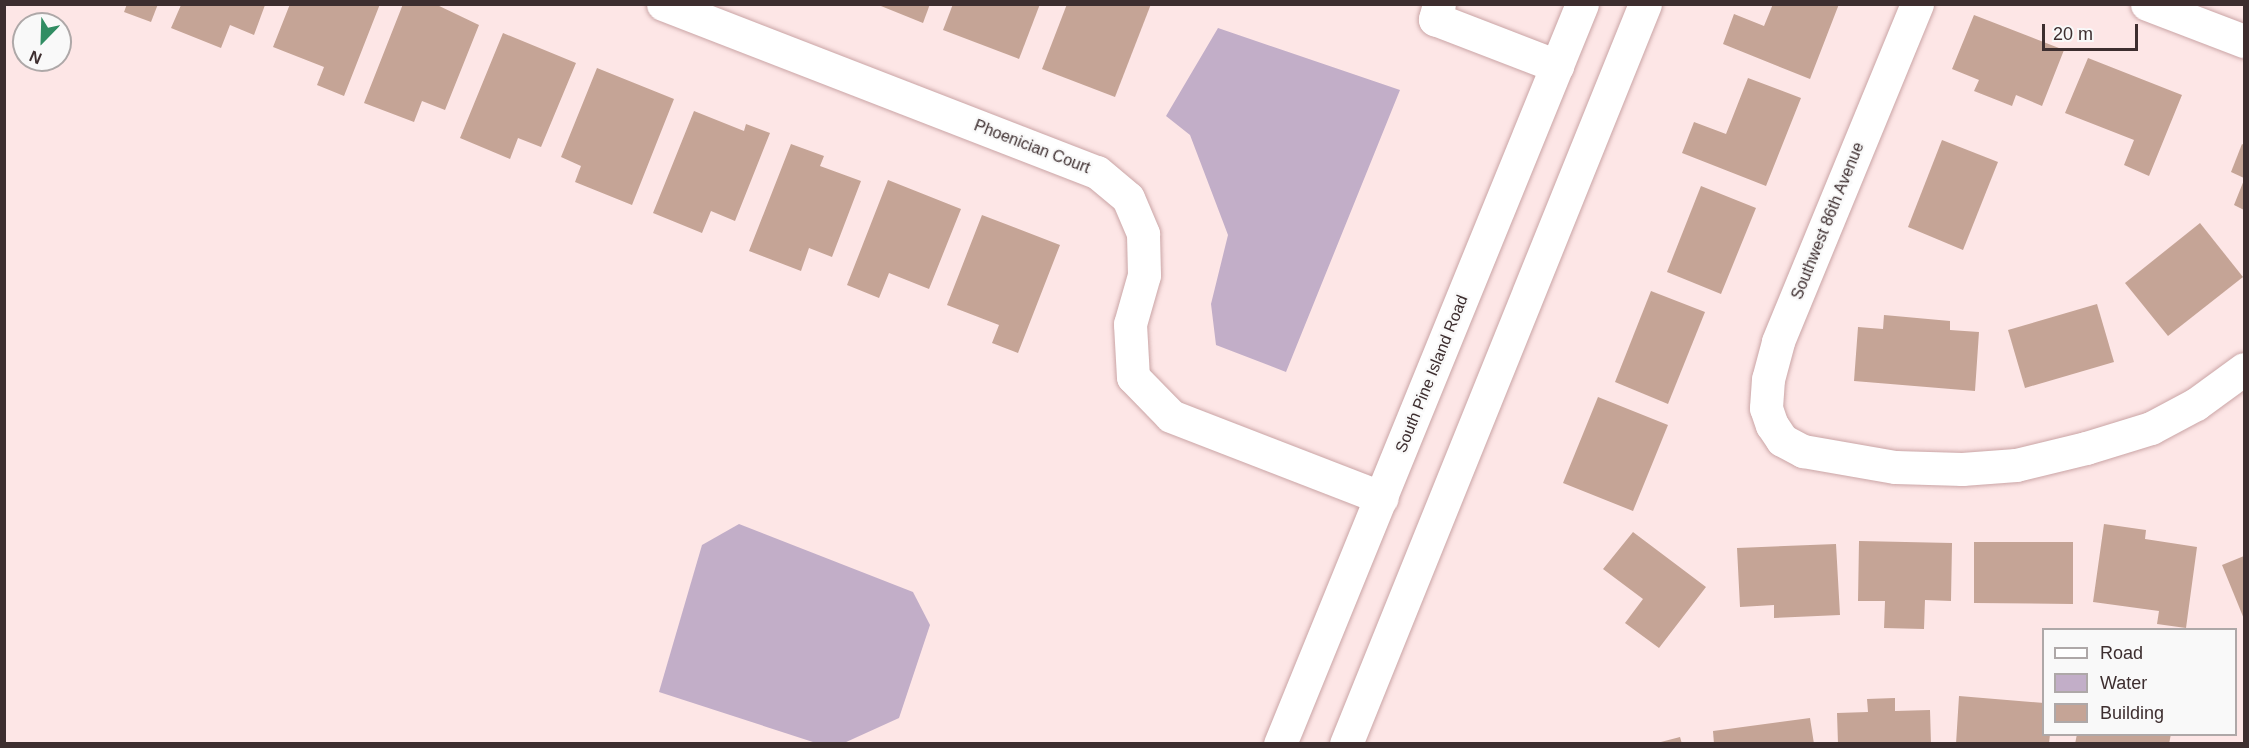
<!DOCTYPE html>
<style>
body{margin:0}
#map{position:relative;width:2249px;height:748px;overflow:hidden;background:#fde6e6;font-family:Helvetica,sans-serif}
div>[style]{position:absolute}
.water>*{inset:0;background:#c2aec8}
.building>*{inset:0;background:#c5a496}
.roads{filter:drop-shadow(0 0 2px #caa5a6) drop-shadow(0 0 2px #caa5a6)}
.minor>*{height:33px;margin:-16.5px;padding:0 16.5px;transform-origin:16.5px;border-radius:16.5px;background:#fff}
.major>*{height:33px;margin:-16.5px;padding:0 16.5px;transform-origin:16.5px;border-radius:16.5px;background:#fff}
span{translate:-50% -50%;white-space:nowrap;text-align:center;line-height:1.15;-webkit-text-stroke:4.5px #f9f9f9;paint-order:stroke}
.street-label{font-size:16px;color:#3d2e2f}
.frame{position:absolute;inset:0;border:6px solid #3d2e2f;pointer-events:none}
.legend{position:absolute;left:2042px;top:628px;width:195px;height:108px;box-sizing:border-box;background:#f9f9f9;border:2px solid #aea8a8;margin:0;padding:8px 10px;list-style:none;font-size:18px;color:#3d2e2f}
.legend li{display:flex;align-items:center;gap:12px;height:30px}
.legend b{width:30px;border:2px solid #aea8a8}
.north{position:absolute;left:12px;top:12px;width:60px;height:60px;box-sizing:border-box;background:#f9f9f9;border:2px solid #aea8a8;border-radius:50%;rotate:203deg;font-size:16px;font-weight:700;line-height:24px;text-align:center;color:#3d2e2f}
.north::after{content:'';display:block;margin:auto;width:21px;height:27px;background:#318d63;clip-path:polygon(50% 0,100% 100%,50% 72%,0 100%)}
.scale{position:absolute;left:2042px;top:24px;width:96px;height:27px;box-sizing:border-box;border:3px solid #3d2e2f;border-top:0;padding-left:8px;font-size:18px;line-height:21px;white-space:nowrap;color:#3d2e2f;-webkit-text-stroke:4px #f9f9f9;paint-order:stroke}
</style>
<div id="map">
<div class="water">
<i style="clip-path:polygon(1218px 28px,1400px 90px,1286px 372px,1216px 345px,1211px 304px,1228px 235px,1190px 135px,1166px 116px)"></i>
<i style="clip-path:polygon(739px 524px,913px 592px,930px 625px,899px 718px,844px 743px,816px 743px,659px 692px,702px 545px)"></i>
</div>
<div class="building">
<i style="clip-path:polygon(127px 4px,158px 4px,151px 22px,124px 12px)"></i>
<i style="clip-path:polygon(290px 4px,380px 4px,344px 96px,317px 85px,324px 67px,273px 47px)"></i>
<i style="clip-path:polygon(403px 4px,435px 4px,479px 25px,445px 110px,422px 101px,414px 122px,364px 103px)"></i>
<i style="clip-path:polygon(876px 4px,930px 4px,923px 23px)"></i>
<i style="clip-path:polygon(953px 4px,1040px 4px,1019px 59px,943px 30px)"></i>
<i style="clip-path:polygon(1067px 4px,1151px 4px,1115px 97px,1042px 69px)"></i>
<i style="clip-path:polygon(1773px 4px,1839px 4px,1810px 79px,1723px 44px,1734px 14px,1764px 26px)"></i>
<i style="clip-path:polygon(181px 5px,265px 5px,254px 35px,230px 25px,221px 48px,171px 28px)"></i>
<i style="clip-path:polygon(1974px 15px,2064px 50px,2042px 106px,2016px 95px,2012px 106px,1974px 91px,1979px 80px,1952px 69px)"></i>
<i style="clip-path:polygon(503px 33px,576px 63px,541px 147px,518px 138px,510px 159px,460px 138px)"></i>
<i style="clip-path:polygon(2088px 58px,2182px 95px,2149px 176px,2124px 165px,2134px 140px,2065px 113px)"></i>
<i style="clip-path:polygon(597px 68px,674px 99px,632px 205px,575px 182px,581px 166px,561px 157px)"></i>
<i style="clip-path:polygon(1748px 78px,1801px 98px,1766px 186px,1682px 153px,1694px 122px,1726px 134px)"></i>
<i style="clip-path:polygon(694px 111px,744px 131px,746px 124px,770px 133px,735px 221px,711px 211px,702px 233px,653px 213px)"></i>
<i style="clip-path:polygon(1942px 140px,1998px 162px,1963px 250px,1908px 227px)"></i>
<i style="clip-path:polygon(791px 144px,824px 156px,820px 166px,861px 181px,832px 257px,809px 248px,801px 271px,749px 251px)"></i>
<i style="clip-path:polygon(2242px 144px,2244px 145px,2244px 178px,2231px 172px)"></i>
<i style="clip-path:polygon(888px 180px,961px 209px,929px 289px,889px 273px,879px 298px,847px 285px)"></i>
<i style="clip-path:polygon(2244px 180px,2244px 210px,2234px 205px)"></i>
<i style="clip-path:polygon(1701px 186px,1756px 208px,1721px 294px,1667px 272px)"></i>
<i style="clip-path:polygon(982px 215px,1060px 245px,1018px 353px,992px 343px,999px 325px,947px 305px)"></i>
<i style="clip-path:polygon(2200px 223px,2243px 277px,2168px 336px,2125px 283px)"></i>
<i style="clip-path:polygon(1651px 291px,1705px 312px,1668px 404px,1615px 382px)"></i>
<i style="clip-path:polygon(2097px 304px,2114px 362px,2025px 388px,2008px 330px)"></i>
<i style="clip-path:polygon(1884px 315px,1950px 321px,1950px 330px,1979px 332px,1975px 391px,1854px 381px,1858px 327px,1883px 329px)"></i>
<i style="clip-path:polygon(1598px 397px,1668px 425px,1633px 511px,1563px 483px)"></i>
<i style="clip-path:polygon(2104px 524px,2146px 530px,2145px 539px,2197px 547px,2186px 628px,2157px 624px,2159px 611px,2093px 602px)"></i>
<i style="clip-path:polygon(1633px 532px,1706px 587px,1659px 648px,1625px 623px,1643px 599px,1603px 569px)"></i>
<i style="clip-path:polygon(1859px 541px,1952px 543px,1951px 601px,1925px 600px,1924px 629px,1884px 628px,1885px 601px,1858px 601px)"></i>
<i style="clip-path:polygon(1974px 542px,2073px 542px,2073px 604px,1974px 603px)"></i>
<i style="clip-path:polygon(1836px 544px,1840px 615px,1774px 618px,1774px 605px,1740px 607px,1737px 548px)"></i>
<i style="clip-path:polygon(2244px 556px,2244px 619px,2222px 565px)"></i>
<i style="clip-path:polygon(1959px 696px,2044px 703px,2044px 734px,2050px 734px,2049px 744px,1956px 744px)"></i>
<i style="clip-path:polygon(1895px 698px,1895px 711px,1930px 710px,1931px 744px,1838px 744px,1837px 713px,1868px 712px,1867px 699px)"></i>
<i style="clip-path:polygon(1810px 718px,1814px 744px,1714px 744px,1713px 731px)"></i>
<i style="clip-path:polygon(2077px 734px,2171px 734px,2169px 744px,2075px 744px)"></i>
<i style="clip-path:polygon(1680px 737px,1682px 744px,1657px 744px,1657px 743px)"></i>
</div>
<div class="roads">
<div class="minor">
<i style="left:663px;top:4px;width:465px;rotate:21.2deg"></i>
<i style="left:1097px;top:172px;width:40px;rotate:40deg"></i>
<i style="left:1128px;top:198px;width:39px;rotate:67deg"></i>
<i style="left:1143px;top:234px;width:41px;rotate:88.6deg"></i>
<i style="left:1144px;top:275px;width:51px;rotate:105.9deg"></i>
<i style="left:1130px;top:324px;width:53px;rotate:86.8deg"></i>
<i style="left:1133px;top:377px;width:54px;rotate:45.7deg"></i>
<i style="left:1171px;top:416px;width:226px;rotate:21.2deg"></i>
<i style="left:1439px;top:4px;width:16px;rotate:105deg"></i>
<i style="left:1435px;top:19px;width:131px;rotate:21.1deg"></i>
<i style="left:1917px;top:4px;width:365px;rotate:112.4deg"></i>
<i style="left:1778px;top:342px;width:38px;rotate:105deg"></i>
<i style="left:1768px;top:379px;width:29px;rotate:94deg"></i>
<i style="left:1766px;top:408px;width:18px;rotate:71deg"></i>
<i style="left:1772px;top:425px;width:18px;rotate:56deg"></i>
<i style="left:1782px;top:440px;width:24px;rotate:28deg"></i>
<i style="left:1803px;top:451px;width:93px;rotate:9.9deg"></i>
<i style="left:1895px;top:467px;width:67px;rotate:1.7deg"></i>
<i style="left:1962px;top:469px;width:54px;rotate:-4.2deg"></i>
<i style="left:2016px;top:465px;width:72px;rotate:-13.7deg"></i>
<i style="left:2086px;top:448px;width:68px;rotate:-17.1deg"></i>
<i style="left:2151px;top:428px;width:51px;rotate:-28.1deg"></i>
<i style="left:2196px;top:404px;width:59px;rotate:-36.1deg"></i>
<i style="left:2147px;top:4px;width:104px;rotate:20.9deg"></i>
</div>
<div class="major">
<i style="left:1280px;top:744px;width:799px;rotate:-67.8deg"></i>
<i style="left:1346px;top:744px;width:798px;rotate:-68deg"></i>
</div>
</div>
<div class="street-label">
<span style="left:1032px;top:147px;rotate:21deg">Phoenician Court</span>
<span style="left:1828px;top:221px;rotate:-68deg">Southwest 86th Avenue</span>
<span style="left:1432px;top:374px;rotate:-68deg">South Pine Island Road</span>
</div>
<div class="frame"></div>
<ul class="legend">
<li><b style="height:8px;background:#fff"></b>Road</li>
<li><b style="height:16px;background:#c2aec8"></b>Water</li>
<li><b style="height:16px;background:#c5a496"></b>Building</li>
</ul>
<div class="north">N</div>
<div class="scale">20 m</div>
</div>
